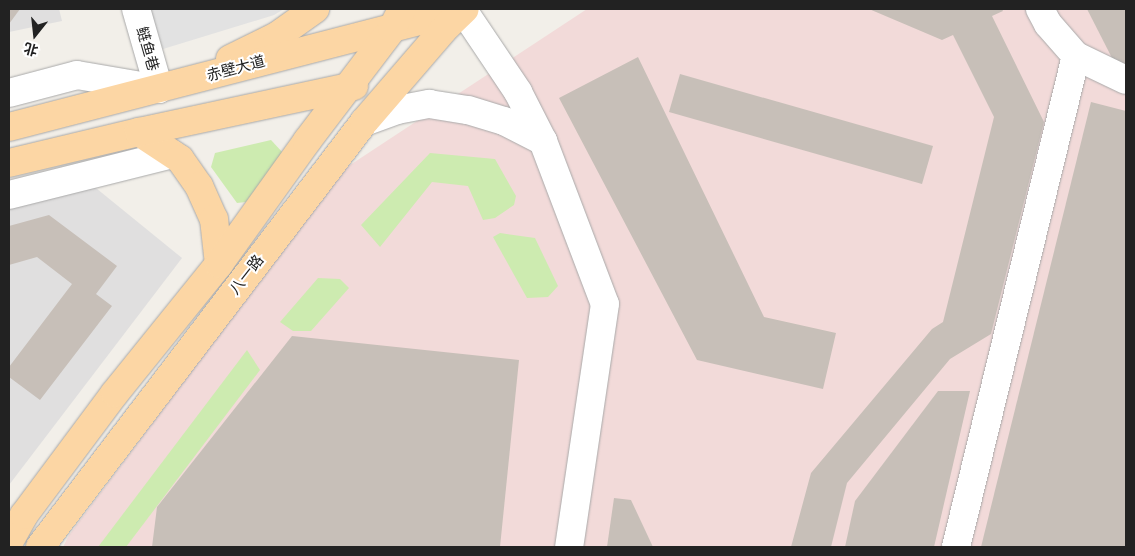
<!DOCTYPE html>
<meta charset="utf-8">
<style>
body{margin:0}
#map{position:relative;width:1135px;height:556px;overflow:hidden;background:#f2efe9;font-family:"DejaVu Sans","Noto Sans SC",sans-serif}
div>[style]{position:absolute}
.residential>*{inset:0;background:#e0dfdf}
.commercial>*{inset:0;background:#f2dad9}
.grass>*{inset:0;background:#cdebb0}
.parking>*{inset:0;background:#e2e2e2}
.building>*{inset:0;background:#c7bfb8}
.roads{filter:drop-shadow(0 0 1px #a9a9a9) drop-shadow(0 0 1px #a9a9a9)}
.minor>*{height:28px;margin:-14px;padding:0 14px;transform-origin:14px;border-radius:14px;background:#fff}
.major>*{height:28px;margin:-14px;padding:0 14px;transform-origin:14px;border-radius:14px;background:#fcd6a4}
span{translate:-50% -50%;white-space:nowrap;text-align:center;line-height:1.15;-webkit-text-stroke:4px #fff;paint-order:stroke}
.street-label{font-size:15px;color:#222}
.frame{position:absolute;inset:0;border:10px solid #222;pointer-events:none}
.north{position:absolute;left:10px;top:10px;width:50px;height:50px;-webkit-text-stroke:4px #fff;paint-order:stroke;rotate:196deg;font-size:14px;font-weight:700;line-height:20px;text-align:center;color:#222}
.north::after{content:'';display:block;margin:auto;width:18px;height:22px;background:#222;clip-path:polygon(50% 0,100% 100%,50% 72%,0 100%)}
</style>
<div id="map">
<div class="residential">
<i style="clip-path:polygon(9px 9px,59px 9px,62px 21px,9px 32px)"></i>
<i style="clip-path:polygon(91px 184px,182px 258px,9px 485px,9px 204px)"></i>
</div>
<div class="commercial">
<i style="clip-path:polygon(587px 9px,1126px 9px,1126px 547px,63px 547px,69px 535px,341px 171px)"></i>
</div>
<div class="grass">
<i style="clip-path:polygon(271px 140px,284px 154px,246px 202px,237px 203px,211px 167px,215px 153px)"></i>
<i style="clip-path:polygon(430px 153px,495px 159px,516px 196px,514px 205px,495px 218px,483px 220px,468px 186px,432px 182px,380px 247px,361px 225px)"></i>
<i style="clip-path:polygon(500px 233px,535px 238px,558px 286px,548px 297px,527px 298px,493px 237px)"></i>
<i style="clip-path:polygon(318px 278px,340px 279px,349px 288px,311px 331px,293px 331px,280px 322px)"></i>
<i style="clip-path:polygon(247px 350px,260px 370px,126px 547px,98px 547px)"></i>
</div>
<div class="parking">
<i style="clip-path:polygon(150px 9px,284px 9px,274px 15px,163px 49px)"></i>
</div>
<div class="building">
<i style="clip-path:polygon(9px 9px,20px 9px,9px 24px)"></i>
<i style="clip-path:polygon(869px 9px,1002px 9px,1003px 11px,992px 16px,1044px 122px,991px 334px,950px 359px,847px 483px,831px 547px,791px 547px,811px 473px,932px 329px,943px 322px,994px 117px,953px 35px,942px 40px)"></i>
<i style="clip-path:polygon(1087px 9px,1126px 9px,1126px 72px,1112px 58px)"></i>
<i style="clip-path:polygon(638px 57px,764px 317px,836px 333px,823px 389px,697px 360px,559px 98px)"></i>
<i style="clip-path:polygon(680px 74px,933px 146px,922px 184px,669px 112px)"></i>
<i style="clip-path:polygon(1091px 102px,1126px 111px,1126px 547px,981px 547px)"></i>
<i style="clip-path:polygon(49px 215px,117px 266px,96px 294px,112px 306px,40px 400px,9px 377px,9px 367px,72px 284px,37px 257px,9px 265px,9px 226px)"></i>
<i style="clip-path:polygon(292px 336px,519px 360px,500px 547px,152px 547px,157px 507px)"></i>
<i style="clip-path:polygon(938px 391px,970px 391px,934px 547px,845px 547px,855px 501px)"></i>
<i style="clip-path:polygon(614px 498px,631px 500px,653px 547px,607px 547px)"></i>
</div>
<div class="roads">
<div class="minor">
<i style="left:1040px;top:9px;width:17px;rotate:62deg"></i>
<i style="left:1048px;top:24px;width:43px;rotate:48.8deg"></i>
<i style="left:1076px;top:56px;width:55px;rotate:25.6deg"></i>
<i style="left:463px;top:10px;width:99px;rotate:56.1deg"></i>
<i style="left:518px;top:92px;width:55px;rotate:63deg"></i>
<i style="left:543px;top:141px;width:174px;rotate:69.2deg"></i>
<i style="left:605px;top:304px;width:246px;rotate:98.4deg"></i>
<i style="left:9px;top:93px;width:70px;rotate:-14.8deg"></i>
<i style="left:77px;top:75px;width:83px;rotate:9.7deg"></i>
<i style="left:159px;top:89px;width:83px;rotate:-106deg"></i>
<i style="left:364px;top:122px;width:35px;rotate:-20deg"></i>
<i style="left:397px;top:110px;width:33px;rotate:-11deg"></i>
<i style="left:429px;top:104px;width:39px;rotate:9deg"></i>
<i style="left:468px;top:110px;width:38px;rotate:17deg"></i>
<i style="left:504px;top:121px;width:44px;rotate:27.1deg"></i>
<i style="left:9px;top:195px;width:168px;rotate:-14.1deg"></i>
<i style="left:956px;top:547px;width:505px;rotate:-76.27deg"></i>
</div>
<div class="major">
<i style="left:230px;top:59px;width:52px;rotate:-26.1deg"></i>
<i style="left:277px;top:36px;width:47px;rotate:-35.4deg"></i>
<i style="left:9px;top:127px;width:468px;rotate:-14.5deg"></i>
<i style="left:139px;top:132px;width:49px;rotate:33.4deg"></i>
<i style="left:180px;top:159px;width:33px;rotate:55deg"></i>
<i style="left:199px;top:186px;width:36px;rotate:66deg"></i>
<i style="left:214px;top:219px;width:45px;rotate:83.7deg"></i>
<i style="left:9px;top:163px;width:134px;rotate:-13.4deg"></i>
<i style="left:139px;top:132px;width:220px;rotate:-12.1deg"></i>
<i style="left:9px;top:542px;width:31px;rotate:-61deg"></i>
<i style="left:24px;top:515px;width:152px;rotate:-53.3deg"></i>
<i style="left:115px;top:393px;width:166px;rotate:-51.1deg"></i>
<i style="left:219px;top:264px;width:151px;rotate:-54.4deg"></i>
<i style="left:307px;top:141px;width:141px;rotate:-52.8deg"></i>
<i style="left:392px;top:29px;width:22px;rotate:-63deg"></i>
<i style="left:40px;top:547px;width:534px;rotate:-52.68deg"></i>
<i style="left:364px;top:122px;width:121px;rotate:-49.3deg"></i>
<i style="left:443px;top:30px;width:30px;rotate:-44deg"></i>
</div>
</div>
<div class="street-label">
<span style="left:147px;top:49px;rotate:74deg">鲢鱼巷</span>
<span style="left:236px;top:69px;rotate:-15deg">赤壁大道</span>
<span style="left:247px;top:275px;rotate:-52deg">八一路</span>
</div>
<div class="frame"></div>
<div class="north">北</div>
</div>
